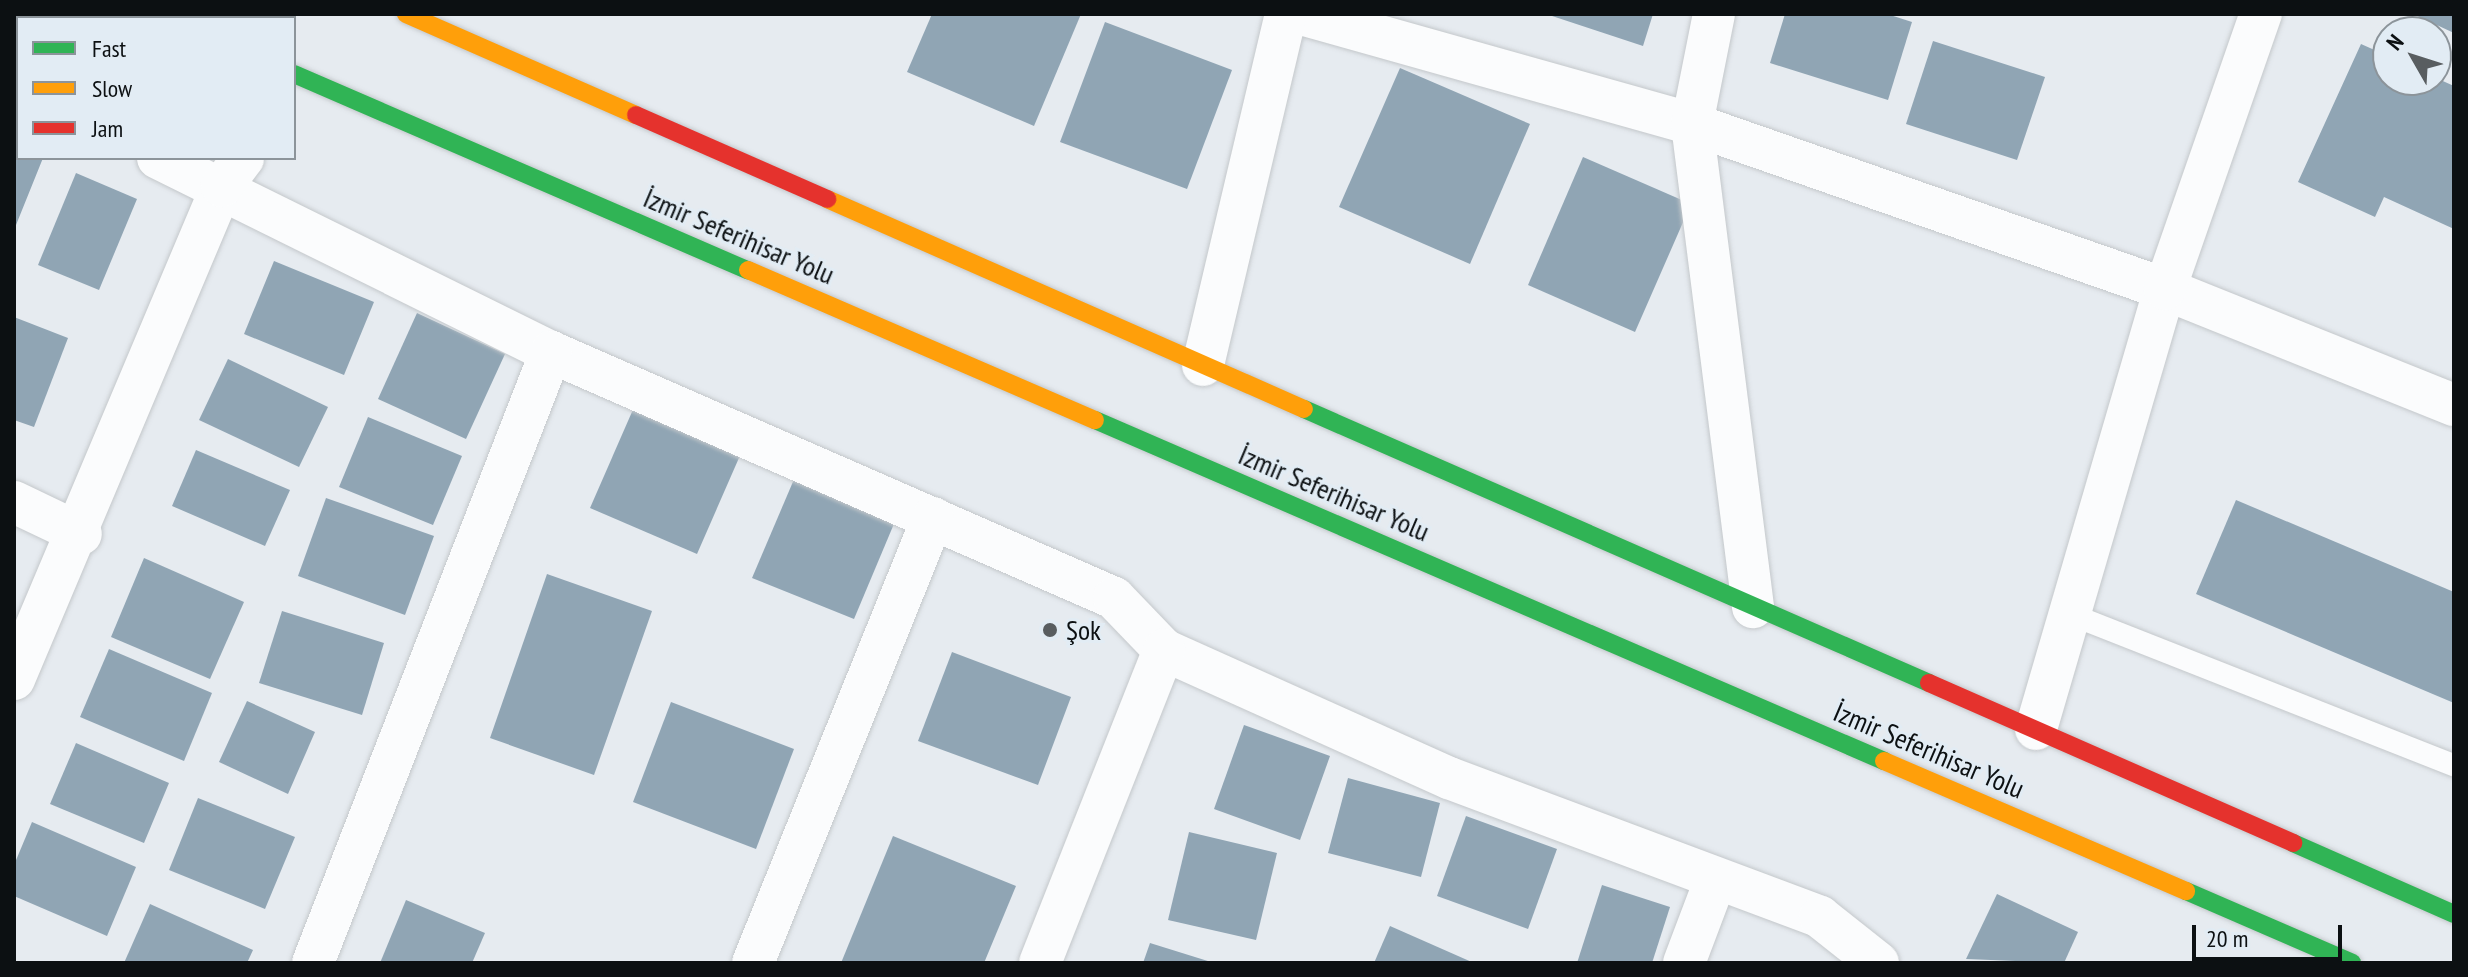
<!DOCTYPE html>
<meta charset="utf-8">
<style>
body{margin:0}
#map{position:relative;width:2468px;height:977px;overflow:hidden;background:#e6ebf0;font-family:"PT Sans Narrow",sans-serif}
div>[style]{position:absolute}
.building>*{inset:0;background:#90a5b4}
.roads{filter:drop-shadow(0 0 2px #c4c8cb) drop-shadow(0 0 2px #c4c8cb)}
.lane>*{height:22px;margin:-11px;padding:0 11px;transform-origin:11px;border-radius:11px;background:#fbfcfd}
.street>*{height:42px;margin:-21px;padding:0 21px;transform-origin:21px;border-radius:21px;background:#fbfcfd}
.fast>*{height:18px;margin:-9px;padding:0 9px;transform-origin:9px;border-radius:9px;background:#30b455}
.slow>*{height:18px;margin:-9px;padding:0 9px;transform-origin:9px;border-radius:9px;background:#ff9f0a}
.jam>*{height:18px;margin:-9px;padding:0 9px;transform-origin:9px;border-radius:9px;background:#e5322d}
.dots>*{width:22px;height:22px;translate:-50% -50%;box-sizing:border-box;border:4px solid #e2ecf4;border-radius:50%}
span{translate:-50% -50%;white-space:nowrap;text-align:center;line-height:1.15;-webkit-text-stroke:6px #e2ecf4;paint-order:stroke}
.street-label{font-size:28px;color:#0c1012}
.poi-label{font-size:28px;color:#0c1012}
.left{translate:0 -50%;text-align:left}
.frame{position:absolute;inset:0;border:16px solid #0c1012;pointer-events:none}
.legend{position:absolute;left:16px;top:16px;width:280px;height:144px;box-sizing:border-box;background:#e2ecf4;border:2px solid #8c949a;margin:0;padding:10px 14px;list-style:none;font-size:24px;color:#0c1012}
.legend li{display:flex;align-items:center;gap:16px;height:40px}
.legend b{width:40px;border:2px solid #8c949a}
.north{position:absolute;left:2372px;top:16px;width:80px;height:80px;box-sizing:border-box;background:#e2ecf4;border:2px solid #8c949a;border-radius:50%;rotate:309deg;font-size:22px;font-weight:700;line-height:32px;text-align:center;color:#0c1012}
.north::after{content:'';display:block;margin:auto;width:28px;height:36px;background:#585d60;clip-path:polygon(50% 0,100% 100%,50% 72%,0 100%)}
.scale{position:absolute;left:2192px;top:925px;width:150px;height:36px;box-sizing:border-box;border:4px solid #0c1012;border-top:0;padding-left:10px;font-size:24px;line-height:28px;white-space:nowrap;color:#0c1012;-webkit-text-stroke:6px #e2ecf4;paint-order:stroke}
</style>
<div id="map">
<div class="building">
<i style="clip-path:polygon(932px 14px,1081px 14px,1034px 126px,907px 72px)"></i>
<i style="clip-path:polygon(1546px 14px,1653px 14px,1643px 46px)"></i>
<i style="clip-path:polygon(1785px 14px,1887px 14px,1912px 22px,1888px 100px,1770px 63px)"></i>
<i style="clip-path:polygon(2413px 14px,2454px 14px,2454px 33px)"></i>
<i style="clip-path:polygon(1105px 22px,1232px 70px,1187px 189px,1060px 142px)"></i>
<i style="clip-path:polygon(1933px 41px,2045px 77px,2017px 160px,1906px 124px)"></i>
<i style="clip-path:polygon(2361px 44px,2388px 56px,2388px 80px,2436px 78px,2454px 86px,2454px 229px,2384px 197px,2375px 217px,2298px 182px)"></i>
<i style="clip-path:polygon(1400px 68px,1530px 124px,1470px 264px,1339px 207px)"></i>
<i style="clip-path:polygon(14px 141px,18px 158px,43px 158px,14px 230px)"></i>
<i style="clip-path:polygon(1583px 157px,1691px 204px,1635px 332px,1528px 285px)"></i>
<i style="clip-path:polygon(76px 173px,137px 199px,99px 290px,38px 265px)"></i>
<i style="clip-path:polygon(274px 261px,374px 302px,344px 375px,244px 334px)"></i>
<i style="clip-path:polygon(417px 313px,505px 354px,466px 439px,378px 399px)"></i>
<i style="clip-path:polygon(14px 317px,68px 338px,34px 427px,14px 420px)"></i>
<i style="clip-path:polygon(228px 359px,328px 407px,299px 467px,199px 420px)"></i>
<i style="clip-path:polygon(635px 405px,742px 451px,697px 554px,590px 508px)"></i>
<i style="clip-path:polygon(368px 417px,462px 456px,433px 525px,339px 487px)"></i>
<i style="clip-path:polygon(196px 450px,290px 490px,265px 546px,172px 506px)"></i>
<i style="clip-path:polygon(795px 477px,896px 519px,854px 619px,752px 578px)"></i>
<i style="clip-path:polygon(326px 498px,434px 536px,405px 615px,298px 576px)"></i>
<i style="clip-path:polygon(2236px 500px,2454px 592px,2454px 703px,2196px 594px)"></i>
<i style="clip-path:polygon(144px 558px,244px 602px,210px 679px,111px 637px)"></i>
<i style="clip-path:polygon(547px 574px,652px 611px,594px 775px,490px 738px)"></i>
<i style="clip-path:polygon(282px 611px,384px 643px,362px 715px,259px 683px)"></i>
<i style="clip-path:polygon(109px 649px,212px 693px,184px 761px,80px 717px)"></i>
<i style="clip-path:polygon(952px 652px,1071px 697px,1038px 785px,918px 741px)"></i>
<i style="clip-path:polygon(247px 701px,315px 732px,288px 794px,219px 762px)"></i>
<i style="clip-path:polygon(671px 702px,794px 749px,756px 849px,633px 802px)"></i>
<i style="clip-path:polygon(1244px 725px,1330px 756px,1300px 840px,1214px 809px)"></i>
<i style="clip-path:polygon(76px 743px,169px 783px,144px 843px,50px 804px)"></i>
<i style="clip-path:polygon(1348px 778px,1440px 803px,1421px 877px,1328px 853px)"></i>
<i style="clip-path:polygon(198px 798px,295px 837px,265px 909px,169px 870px)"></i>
<i style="clip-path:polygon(1466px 816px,1557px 849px,1528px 929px,1437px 896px)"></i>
<i style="clip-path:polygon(32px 822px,136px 867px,107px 936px,14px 896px,14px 865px)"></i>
<i style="clip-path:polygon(1189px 832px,1277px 853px,1256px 940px,1168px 920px)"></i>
<i style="clip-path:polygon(893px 836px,1016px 886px,984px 963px,841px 963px)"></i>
<i style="clip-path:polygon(1602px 885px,1670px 907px,1652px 963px,1577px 963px)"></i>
<i style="clip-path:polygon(1997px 894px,2078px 932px,2064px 963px,1966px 959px)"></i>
<i style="clip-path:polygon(406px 900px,485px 933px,472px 963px,380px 963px)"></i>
<i style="clip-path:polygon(150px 904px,253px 950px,247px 963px,124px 963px)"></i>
<i style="clip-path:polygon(1390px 926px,1474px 963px,1374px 963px)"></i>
<i style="clip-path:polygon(1150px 943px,1211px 962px,1211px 963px,1143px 963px)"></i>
</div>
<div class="roads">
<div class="lane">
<i style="left:2070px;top:614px;width:413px;rotate:21.5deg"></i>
</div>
<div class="street">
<i style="left:1301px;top:14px;width:406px;rotate:15.7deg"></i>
<i style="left:1692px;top:124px;width:501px;rotate:19.23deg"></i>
<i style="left:2165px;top:289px;width:311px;rotate:21.9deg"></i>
<i style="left:1714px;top:14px;width:112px;rotate:101.3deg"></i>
<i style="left:1692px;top:124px;width:487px;rotate:82.8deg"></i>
<i style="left:14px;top:94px;width:4px;rotate:27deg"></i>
<i style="left:158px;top:158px;width:438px;rotate:26.3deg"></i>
<i style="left:551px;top:352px;width:614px;rotate:23.6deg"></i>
<i style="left:1114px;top:598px;width:72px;rotate:46.1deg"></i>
<i style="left:1164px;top:650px;width:312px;rotate:24.2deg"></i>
<i style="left:1449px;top:778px;width:396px;rotate:20.5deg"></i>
<i style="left:1820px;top:917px;width:74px;rotate:38.4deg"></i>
<i style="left:1203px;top:365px;width:361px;rotate:-76.7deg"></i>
<i style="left:14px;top:502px;width:74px;rotate:25.5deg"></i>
<i style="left:14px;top:679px;width:535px;rotate:-67.12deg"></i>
<i style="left:222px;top:186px;width:35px;rotate:-53deg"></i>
<i style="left:2036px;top:729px;width:459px;rotate:-73.7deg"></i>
<i style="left:2165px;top:289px;width:291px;rotate:-70.8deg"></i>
<i style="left:313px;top:963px;width:656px;rotate:-68.72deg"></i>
<i style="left:753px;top:963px;width:480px;rotate:-68deg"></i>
<i style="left:1040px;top:963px;width:337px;rotate:-68.4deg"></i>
<i style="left:1684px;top:963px;width:88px;rotate:-69.3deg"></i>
</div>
<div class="fast">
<i style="left:153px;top:14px;width:10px;rotate:24deg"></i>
<i style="left:294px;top:74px;width:495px;rotate:23.4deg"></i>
<i style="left:1304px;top:409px;width:682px;rotate:23.67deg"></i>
<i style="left:1095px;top:420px;width:860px;rotate:23.37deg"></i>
<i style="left:2293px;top:843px;width:176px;rotate:23.8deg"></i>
<i style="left:2186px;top:891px;width:181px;rotate:23.4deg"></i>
</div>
<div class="slow">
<i style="left:406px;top:14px;width:251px;rotate:23.7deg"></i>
<i style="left:827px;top:199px;width:521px;rotate:23.76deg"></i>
<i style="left:748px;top:270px;width:378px;rotate:23.4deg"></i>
<i style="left:1884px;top:761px;width:329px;rotate:23.3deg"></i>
</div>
<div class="jam">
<i style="left:636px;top:115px;width:209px;rotate:23.7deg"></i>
<i style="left:1929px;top:683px;width:398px;rotate:23.7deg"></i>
</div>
</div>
<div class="dots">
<i style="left:1050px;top:630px;background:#585d60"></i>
</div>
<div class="street-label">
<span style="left:739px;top:236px;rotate:23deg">İzmir Seferihisar Yolu</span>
<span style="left:1334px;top:493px;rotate:23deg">İzmir Seferihisar Yolu</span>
<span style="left:1929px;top:750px;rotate:23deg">İzmir Seferihisar Yolu</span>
</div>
<div class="poi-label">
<span class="left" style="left:1066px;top:630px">Şok</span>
</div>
<div class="frame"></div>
<ul class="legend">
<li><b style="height:10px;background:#30b455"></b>Fast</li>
<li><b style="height:10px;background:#ff9f0a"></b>Slow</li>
<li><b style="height:10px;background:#e5322d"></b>Jam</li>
</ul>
<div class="north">N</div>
<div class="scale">20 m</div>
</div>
